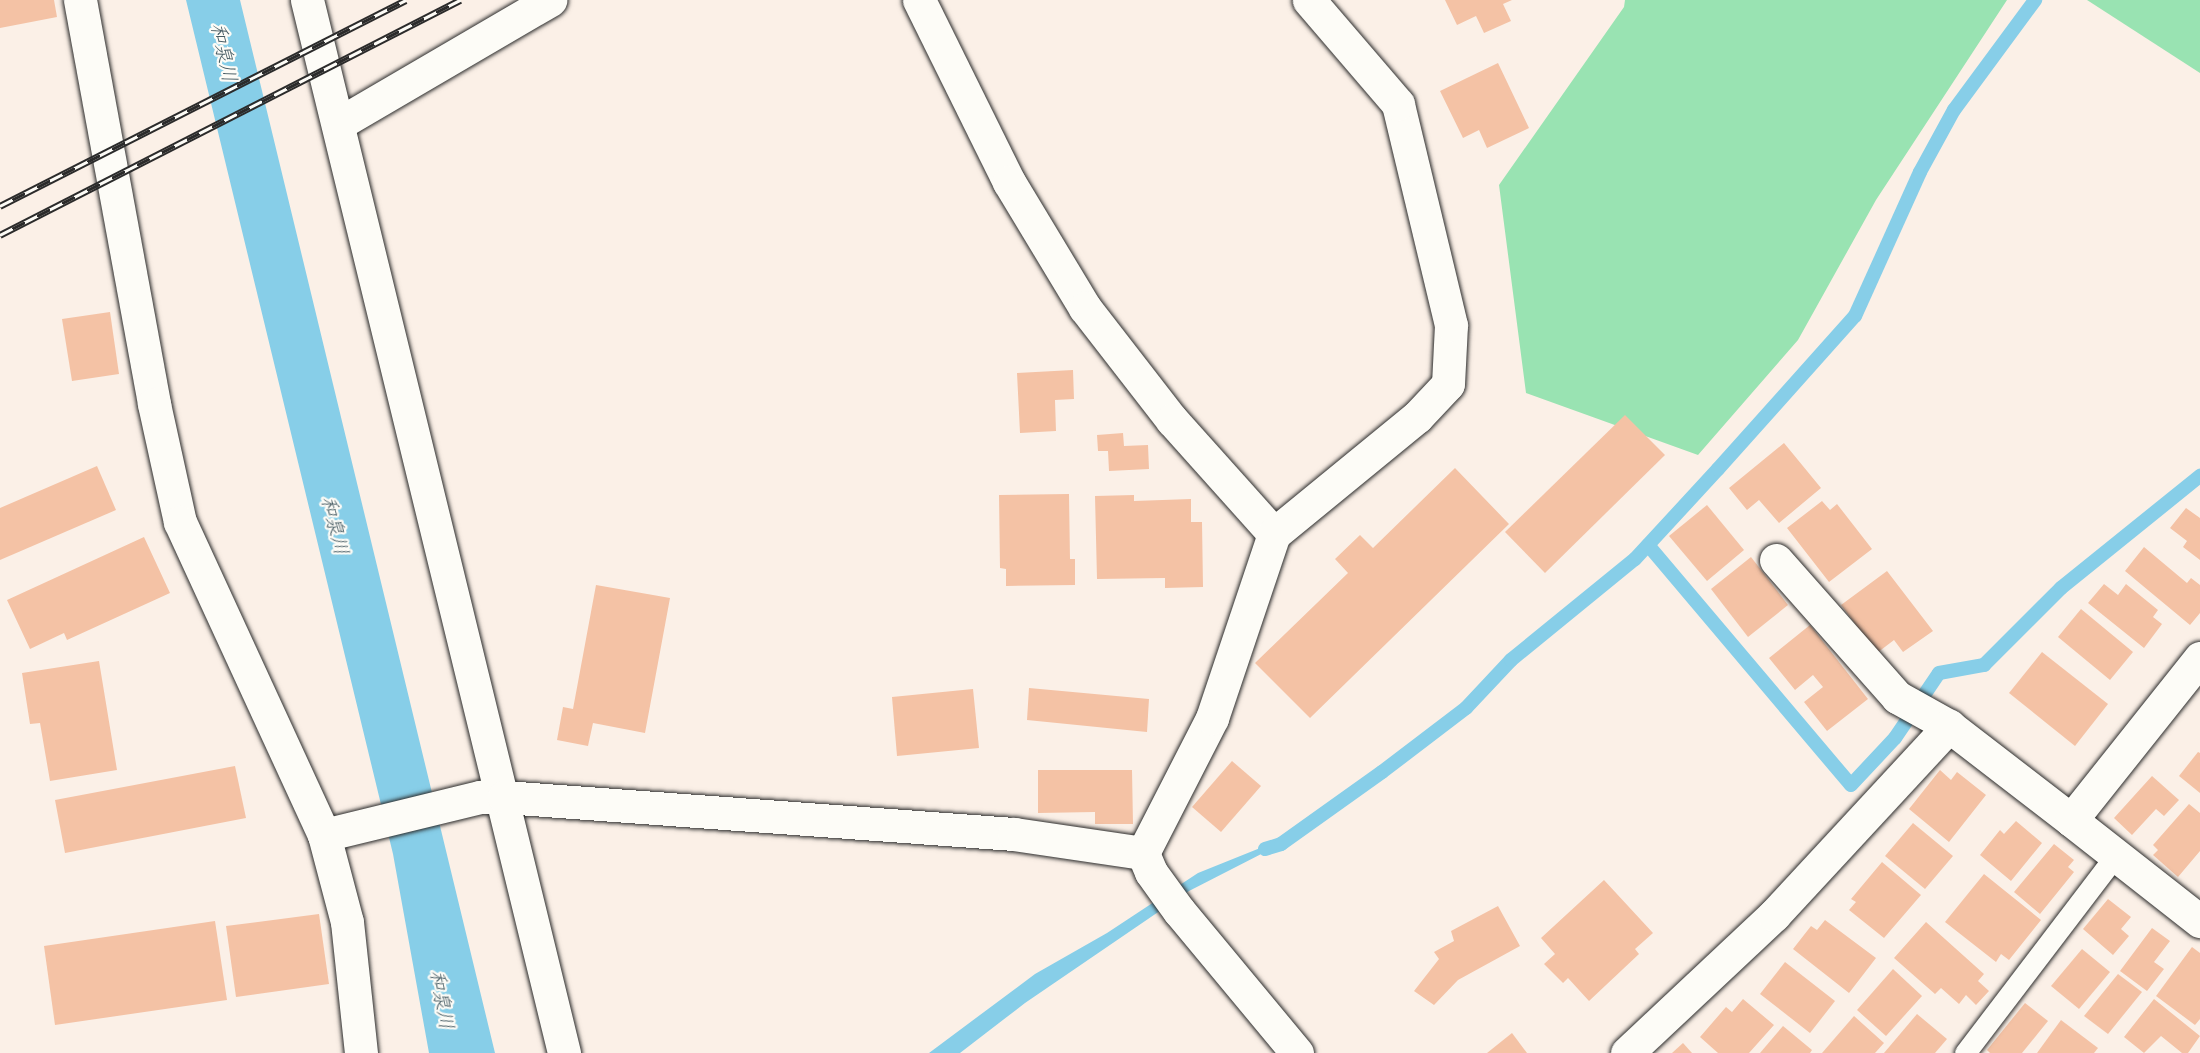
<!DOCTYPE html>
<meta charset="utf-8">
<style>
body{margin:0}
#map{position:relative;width:2200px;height:1053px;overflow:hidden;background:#fbf0e7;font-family:Kalam,"Klee One",sans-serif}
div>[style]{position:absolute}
.green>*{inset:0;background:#99e3b2}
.water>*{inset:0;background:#87cee8}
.stream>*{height:14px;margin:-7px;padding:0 7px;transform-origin:7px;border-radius:7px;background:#87cee8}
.building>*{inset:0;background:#f4c2a5}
.roads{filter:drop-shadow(0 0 2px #2b2b2b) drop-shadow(0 0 2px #2b2b2b)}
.lane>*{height:21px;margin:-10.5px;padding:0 10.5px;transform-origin:10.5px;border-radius:10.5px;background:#fdfcf7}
.street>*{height:33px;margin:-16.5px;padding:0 16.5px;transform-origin:16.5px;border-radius:16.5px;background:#fdfcf7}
.rail>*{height:7px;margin-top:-3.5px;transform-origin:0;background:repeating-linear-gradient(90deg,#fdfcf7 0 14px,#2b2b2b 0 28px);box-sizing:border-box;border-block:2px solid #2b2b2b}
span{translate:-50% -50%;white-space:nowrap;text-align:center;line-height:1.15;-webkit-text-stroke:4.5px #fdfcf7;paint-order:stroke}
.water-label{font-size:20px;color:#475c64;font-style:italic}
</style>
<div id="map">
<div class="green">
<i style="clip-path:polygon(1625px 0,2007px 0,1876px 200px,1798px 340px,1698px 455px,1526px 393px,1499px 185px,1624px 7px)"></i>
<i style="clip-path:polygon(2087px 0,2200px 0,2200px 73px)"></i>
</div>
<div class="water">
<i style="clip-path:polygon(186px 0,240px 0,495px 1053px,429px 1053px,393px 854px)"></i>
<i style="clip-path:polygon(1436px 728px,1382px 772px,1281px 844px,1189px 891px,1025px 1003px,960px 1053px,929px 1053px,1035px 974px,1107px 933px,1198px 873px,1275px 842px)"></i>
</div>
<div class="stream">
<i style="left:1648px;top:545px;width:314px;rotate:49.8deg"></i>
<i style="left:1851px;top:785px;width:64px;rotate:-46.9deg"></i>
<i style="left:1895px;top:738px;width:78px;rotate:-55.9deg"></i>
<i style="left:1939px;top:673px;width:46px;rotate:-10.1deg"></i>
<i style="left:1984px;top:665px;width:109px;rotate:-45deg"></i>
<i style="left:2061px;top:588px;width:179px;rotate:-38.9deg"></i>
<i style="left:1265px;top:849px;width:17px;rotate:-17deg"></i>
<i style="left:1281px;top:844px;width:124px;rotate:-35.5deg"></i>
<i style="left:1382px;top:772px;width:106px;rotate:-37.3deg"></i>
<i style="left:1466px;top:708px;width:66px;rotate:-46.8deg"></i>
<i style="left:1511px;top:660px;width:160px;rotate:-39.2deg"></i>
<i style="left:1635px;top:559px;width:122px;rotate:-47.3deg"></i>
<i style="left:1718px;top:469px;width:205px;rotate:-48.2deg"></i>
<i style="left:1855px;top:316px;width:158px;rotate:-65.7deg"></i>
<i style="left:1920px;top:172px;width:71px;rotate:-61.3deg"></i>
<i style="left:1954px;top:110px;width:137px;rotate:-53.6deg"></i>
</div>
<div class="building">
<i style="clip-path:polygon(0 0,54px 0,57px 17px,0 28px)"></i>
<i style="clip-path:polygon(1445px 0,1512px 0,1503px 4px,1511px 21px,1484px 33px,1476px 16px,1457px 25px)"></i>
<i style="clip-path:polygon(1498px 63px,1529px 128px,1487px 148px,1479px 130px,1463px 138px,1440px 91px)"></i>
<i style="clip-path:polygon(110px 312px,119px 374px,72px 381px,62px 319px)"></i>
<i style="clip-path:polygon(1073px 370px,1074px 399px,1055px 400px,1056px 431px,1020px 433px,1017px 373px)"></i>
<i style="clip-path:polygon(1625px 415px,1665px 455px,1545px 573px,1505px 532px)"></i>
<i style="clip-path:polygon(1123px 433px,1124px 446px,1148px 445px,1149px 469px,1109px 471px,1108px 451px,1098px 451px,1097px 435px)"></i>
<i style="clip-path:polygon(1784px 443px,1821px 488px,1779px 523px,1759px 500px,1747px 510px,1729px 488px)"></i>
<i style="clip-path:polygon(97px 466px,116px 510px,0 560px,0 508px)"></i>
<i style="clip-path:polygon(1455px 468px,1509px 524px,1310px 718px,1255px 663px,1348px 573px,1335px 559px,1360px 535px,1373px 548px)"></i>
<i style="clip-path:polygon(1069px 494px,1070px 559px,1075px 559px,1075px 585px,1006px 586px,1006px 569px,1000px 568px,999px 495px)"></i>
<i style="clip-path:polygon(1134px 495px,1134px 501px,1191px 499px,1191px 522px,1202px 522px,1203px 587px,1165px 588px,1165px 578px,1097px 579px,1095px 496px)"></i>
<i style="clip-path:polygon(1822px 501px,1830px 510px,1837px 504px,1872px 549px,1829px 582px,1787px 528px)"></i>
<i style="clip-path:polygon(1707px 505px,1744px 550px,1707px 581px,1669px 536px)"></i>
<i style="clip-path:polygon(2186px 508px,2200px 518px,2200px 560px,2183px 547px,2187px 541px,2170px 528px)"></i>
<i style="clip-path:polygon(144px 537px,170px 593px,67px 640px,64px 633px,30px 649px,7px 600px)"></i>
<i style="clip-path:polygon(2144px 547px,2187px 583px,2191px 578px,2200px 585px,2200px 613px,2190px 625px,2125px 571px)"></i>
<i style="clip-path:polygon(1751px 557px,1788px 605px,1748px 637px,1711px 589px)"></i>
<i style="clip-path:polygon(1887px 571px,1933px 631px,1903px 652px,1894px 640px,1877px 653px,1841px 605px)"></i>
<i style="clip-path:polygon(2104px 584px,2118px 595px,2126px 584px,2158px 610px,2153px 617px,2162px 624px,2144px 648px,2088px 603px)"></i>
<i style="clip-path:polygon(596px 585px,670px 598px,645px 733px,593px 723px,588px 746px,557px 740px,563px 707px,573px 709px)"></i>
<i style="clip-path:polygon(2081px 609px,2133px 652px,2110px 680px,2058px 637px)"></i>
<i style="clip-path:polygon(1810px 625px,1868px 699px,1827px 731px,1804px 702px,1823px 687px,1813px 675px,1795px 690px,1769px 658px)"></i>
<i style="clip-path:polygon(2042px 652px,2108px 704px,2075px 746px,2009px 693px)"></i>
<i style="clip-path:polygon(99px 661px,117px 770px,50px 781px,40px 723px,30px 724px,22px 673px)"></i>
<i style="clip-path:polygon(1029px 688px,1149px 699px,1147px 732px,1027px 720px)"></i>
<i style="clip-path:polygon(973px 689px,979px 748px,897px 756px,892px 697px)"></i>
<i style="clip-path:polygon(2198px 752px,2200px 753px,2200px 793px,2179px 776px)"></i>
<i style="clip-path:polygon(1232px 761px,1261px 786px,1221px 832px,1192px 807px)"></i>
<i style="clip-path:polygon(235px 766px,246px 818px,65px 853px,55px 800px)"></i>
<i style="clip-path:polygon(1038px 770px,1132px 770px,1133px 824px,1095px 824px,1095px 812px,1038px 813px)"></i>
<i style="clip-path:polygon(1940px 770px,1951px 780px,1957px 772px,1986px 795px,1949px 842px,1909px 809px)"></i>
<i style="clip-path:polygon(2152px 776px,2179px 800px,2164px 816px,2156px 809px,2132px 835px,2114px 818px)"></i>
<i style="clip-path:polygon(2189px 804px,2200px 813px,2200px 851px,2178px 877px,2153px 855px,2158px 850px,2153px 845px)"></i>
<i style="clip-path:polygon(2016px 821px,2042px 843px,2011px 881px,1980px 855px,2000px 830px,2004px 834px)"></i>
<i style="clip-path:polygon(1913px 823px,1953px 856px,1925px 889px,1885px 856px)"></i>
<i style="clip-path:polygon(2054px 844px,2074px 860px,2068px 867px,2074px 872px,2040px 914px,2014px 892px)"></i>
<i style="clip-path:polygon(1882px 862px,1921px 895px,1884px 938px,1849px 910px,1856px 902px,1851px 899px)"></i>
<i style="clip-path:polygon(1984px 874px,2041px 920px,2009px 960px,2001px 954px,1996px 962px,1945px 922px)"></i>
<i style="clip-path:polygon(1604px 880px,1653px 933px,1635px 949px,1639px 954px,1589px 1001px,1568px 978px,1563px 983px,1544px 964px,1555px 954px,1541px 938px)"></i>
<i style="clip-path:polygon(2108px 899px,2131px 917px,2121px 929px,2129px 936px,2113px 955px,2083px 929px)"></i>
<i style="clip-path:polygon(1498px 906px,1520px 946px,1458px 980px,1434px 1005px,1414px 991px,1439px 959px,1434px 952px,1454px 941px,1451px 931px)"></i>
<i style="clip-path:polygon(319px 914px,329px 984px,236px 997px,226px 926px)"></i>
<i style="clip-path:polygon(1825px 920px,1876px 958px,1849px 993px,1793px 949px,1811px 926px,1817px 930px)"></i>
<i style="clip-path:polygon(215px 921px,227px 1000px,55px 1025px,44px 946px)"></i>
<i style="clip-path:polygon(1926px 922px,1984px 974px,1978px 981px,1989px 991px,1976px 1005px,1966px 995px,1959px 1004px,1941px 988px,1935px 994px,1894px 958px)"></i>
<i style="clip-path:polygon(2152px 928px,2170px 941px,2154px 962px,2164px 969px,2147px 991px,2120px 971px)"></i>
<i style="clip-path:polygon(2192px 947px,2200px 953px,2200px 1019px,2195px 1025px,2156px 996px)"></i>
<i style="clip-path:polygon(2082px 949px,2110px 972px,2079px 1009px,2051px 986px)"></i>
<i style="clip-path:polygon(1785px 962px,1835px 1001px,1810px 1033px,1760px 994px)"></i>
<i style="clip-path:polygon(1893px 969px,1922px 996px,1886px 1036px,1857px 1010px)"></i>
<i style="clip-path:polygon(2118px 974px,2142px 992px,2108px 1034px,2084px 1016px)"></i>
<i style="clip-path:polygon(1743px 999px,1774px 1025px,1749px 1053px,1718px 1053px,1700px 1037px,1726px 1007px,1732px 1012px)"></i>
<i style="clip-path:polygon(2154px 999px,2200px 1036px,2188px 1053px,2182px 1053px,2161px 1036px,2144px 1053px,2124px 1037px)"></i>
<i style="clip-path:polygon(2025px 1003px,2048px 1021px,2022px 1053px,1990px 1053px,1987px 1050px)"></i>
<i style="clip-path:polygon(1917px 1014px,1947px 1039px,1935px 1053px,1884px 1053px)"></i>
<i style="clip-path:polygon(1854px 1016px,1884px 1043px,1875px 1053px,1822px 1053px)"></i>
<i style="clip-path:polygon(2061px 1020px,2098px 1048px,2094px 1053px,2037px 1053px)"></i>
<i style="clip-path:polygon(1783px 1026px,1812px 1050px,1810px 1053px,1760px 1053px)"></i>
<i style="clip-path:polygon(1512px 1033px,1527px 1053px,1487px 1053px)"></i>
<i style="clip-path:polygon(1683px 1043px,1692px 1053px,1672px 1053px)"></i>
</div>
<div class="roads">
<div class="lane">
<i style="left:1965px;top:1053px;width:248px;rotate:-52.7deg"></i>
</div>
<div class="street">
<i style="left:80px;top:0;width:411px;rotate:79.6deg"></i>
<i style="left:154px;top:404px;width:121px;rotate:77.6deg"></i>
<i style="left:180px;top:522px;width:345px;rotate:65.3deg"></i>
<i style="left:324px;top:835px;width:90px;rotate:75.2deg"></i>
<i style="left:347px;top:922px;width:132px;rotate:83.9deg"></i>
<i style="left:307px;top:0;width:1084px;rotate:76.28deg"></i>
<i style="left:919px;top:0;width:203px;rotate:63.7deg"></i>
<i style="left:1009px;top:182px;width:147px;rotate:58.9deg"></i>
<i style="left:1085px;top:308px;width:142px;rotate:52.2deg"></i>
<i style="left:1172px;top:420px;width:153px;rotate:48.2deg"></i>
<i style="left:338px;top:124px;width:246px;rotate:-30.3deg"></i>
<i style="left:1776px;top:560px;width:183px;rotate:48.5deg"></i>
<i style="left:1897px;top:697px;width:60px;rotate:29.1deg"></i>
<i style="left:1949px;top:726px;width:154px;rotate:37.6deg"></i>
<i style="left:2200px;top:658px;width:207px;rotate:128.5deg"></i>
<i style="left:2071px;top:820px;width:164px;rotate:38.1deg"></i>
<i style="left:324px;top:835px;width:161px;rotate:-13.7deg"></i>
<i style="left:480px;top:797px;width:24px"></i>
<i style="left:504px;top:797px;width:511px;rotate:4.15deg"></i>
<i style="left:1014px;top:834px;width:130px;rotate:8.4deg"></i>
<i style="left:1297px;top:1053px;width:185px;rotate:-129.7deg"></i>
<i style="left:1179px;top:911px;width:48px;rotate:-125.7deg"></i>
<i style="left:1151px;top:872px;width:21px;rotate:-113deg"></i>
<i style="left:1143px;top:853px;width:152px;rotate:-62.9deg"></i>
<i style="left:1212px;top:718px;width:194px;rotate:-71.4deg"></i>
<i style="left:1274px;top:534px;width:185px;rotate:-39.3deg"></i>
<i style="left:1417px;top:417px;width:45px;rotate:-46.8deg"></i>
<i style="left:1448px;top:384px;width:59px;rotate:-87.1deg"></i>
<i style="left:1451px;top:325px;width:227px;rotate:-103.5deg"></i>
<i style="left:1398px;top:104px;width:137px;rotate:-130.6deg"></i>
<i style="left:1627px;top:1053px;width:202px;rotate:-43.2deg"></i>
<i style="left:1774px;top:915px;width:258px;rotate:-47.2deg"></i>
</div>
</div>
<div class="rail">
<i style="left:0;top:206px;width:455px;rotate:-26.9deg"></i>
<i style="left:0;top:235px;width:517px;rotate:-27.06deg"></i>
</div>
<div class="water-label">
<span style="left:222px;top:53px;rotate:78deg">和泉川</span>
<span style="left:333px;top:526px;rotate:76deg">和泉川</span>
<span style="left:440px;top:1000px;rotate:80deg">和泉川</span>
</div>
</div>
